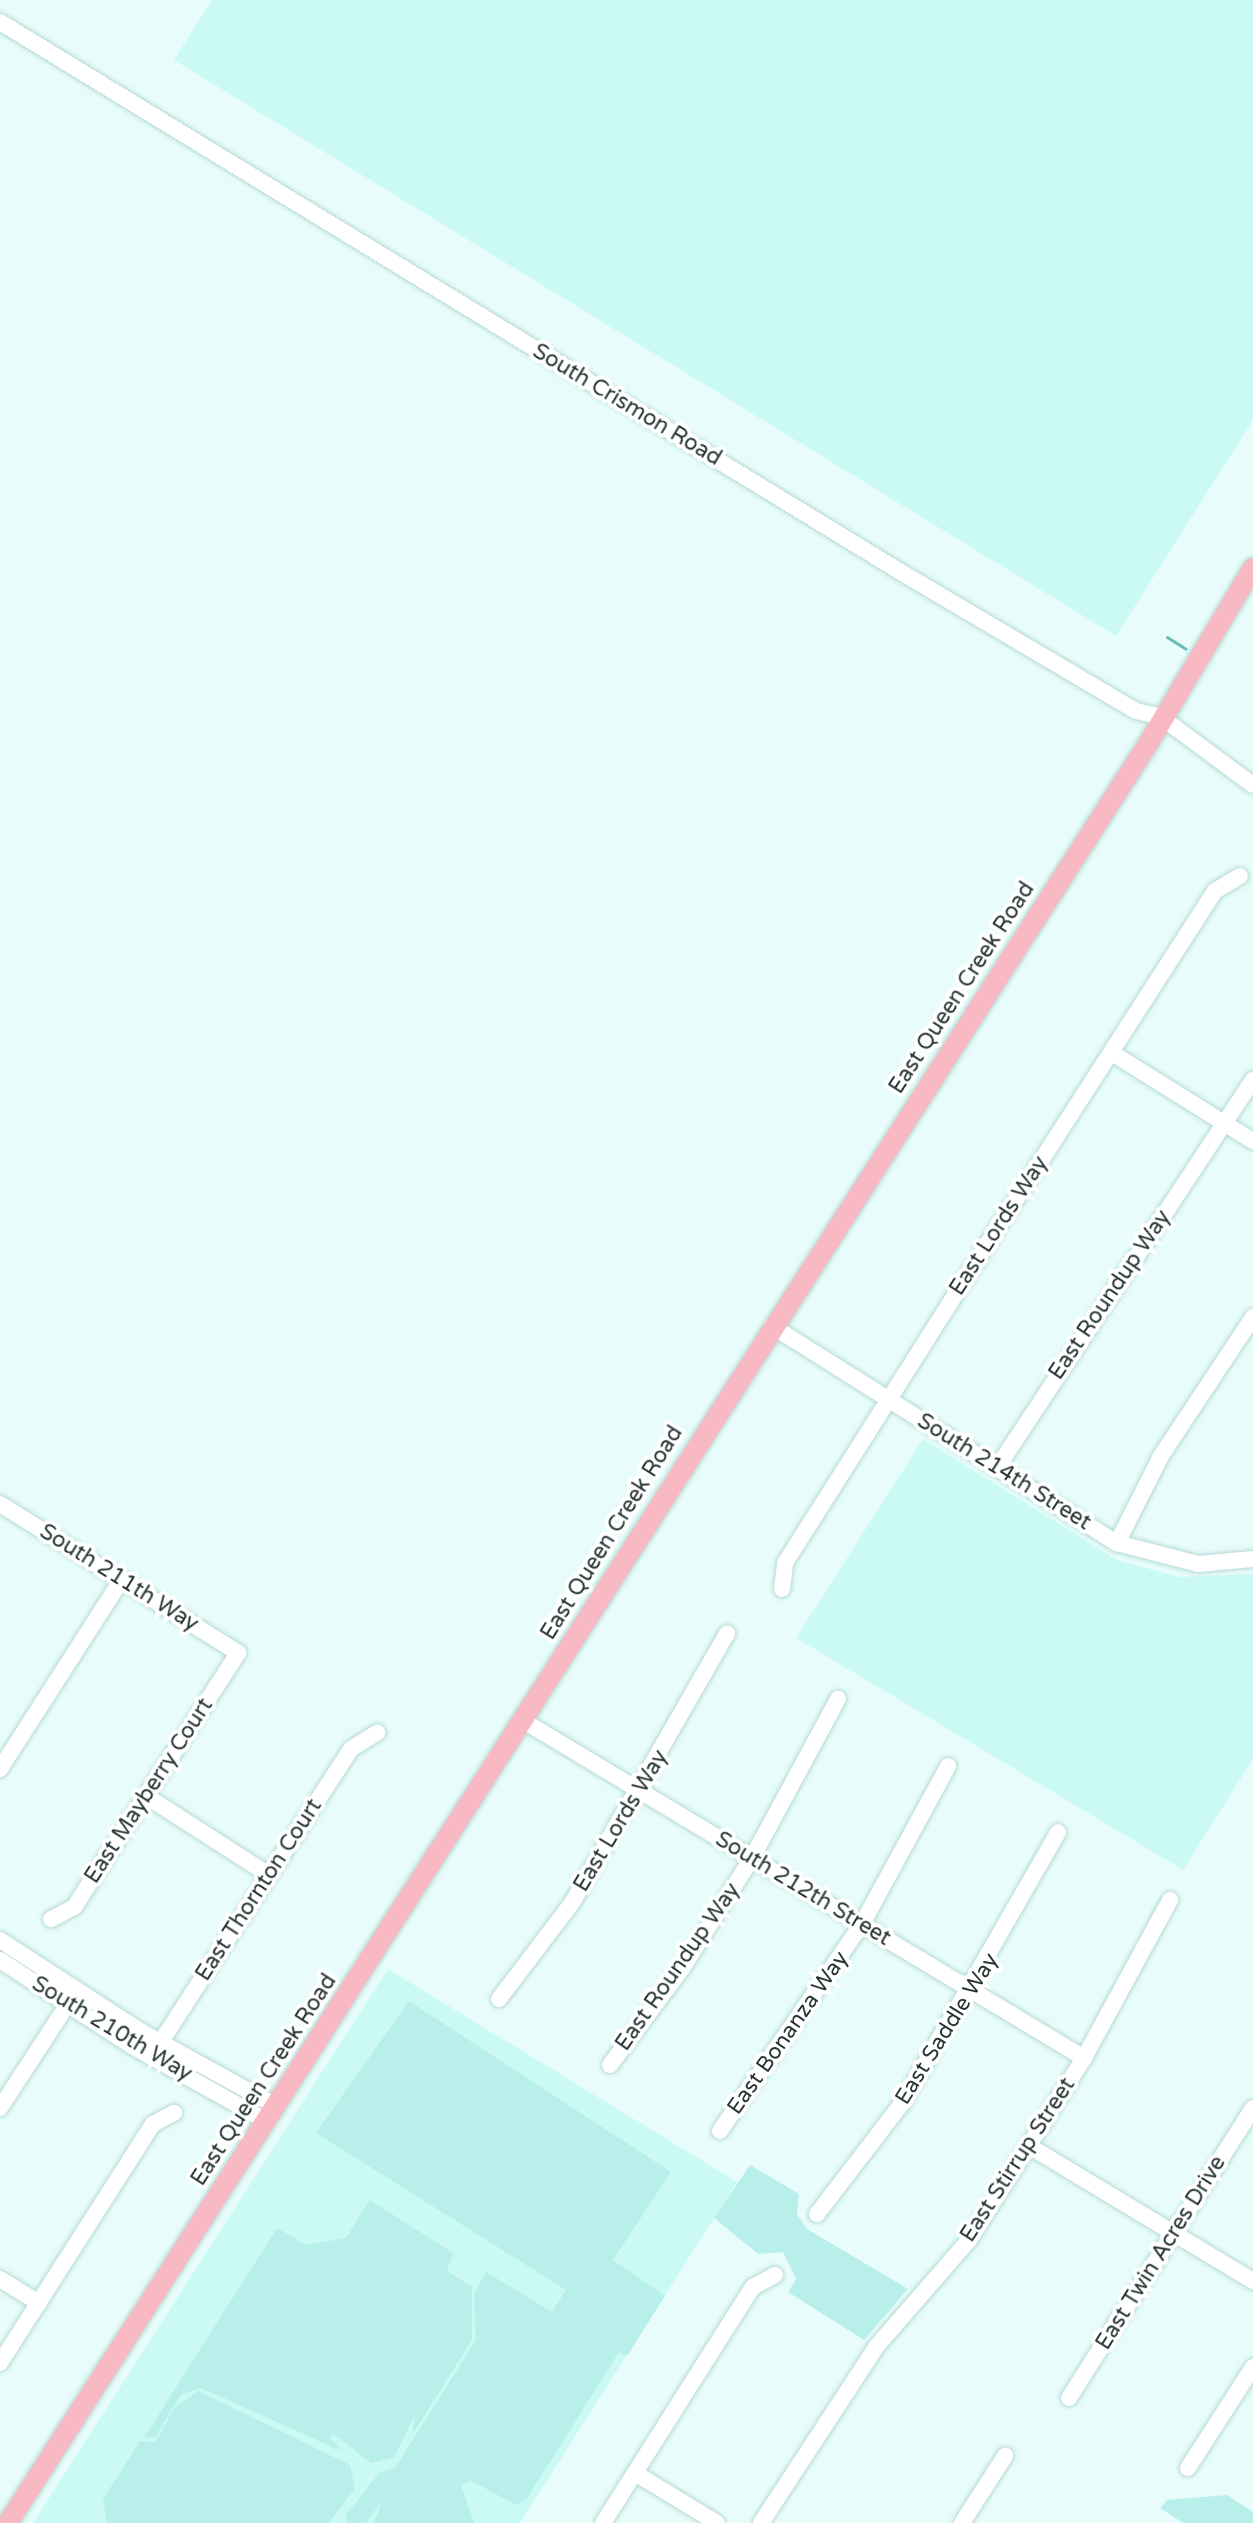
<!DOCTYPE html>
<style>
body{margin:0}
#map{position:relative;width:1253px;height:2523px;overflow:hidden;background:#e8fdfb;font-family:"Varela Round",sans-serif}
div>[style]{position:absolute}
.built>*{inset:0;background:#cbf9f4}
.green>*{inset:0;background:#b8efea}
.stream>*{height:3px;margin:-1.5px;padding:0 1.5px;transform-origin:1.5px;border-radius:1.5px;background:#69bcb6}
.roads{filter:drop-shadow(0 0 2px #b6d9d5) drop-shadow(0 0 2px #b6d9d5)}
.minor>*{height:16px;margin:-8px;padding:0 8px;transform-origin:8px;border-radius:8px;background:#fff}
.major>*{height:20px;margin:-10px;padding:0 10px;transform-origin:10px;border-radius:10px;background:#f8b9c2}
span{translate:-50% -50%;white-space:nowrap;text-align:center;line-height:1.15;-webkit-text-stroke:8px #fff;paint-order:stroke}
.street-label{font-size:22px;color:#273534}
</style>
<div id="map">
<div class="built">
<i style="clip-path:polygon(212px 0,1253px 0,1253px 420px,1116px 636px,174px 60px)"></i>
<i style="clip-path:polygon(923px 1439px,1117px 1560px,1179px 1577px,1253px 1574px,1253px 1759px,1183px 1870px,796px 1638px)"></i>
<i style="clip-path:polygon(388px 1969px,737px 2182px,520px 2523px,33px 2523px)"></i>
</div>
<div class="green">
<i style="clip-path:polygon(409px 2001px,671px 2172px,613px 2260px,665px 2296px,627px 2356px,619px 2352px,526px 2500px,516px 2505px,470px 2480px,461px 2485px,474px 2523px,374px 2523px,383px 2499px,366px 2523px,347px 2523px,346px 2515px,380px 2472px,395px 2468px,476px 2340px,474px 2294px,486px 2272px,552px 2312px,566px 2290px,316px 2133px)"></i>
<i style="clip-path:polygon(750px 2165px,799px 2194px,797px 2214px,807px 2229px,908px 2289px,864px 2340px,788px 2292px,796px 2279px,783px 2252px,758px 2254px,714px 2218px)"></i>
<i style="clip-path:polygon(370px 2200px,453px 2253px,447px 2271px,472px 2287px,472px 2340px,412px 2435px,415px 2415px,394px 2457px,371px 2463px,334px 2434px,330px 2438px,342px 2451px,201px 2388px,181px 2394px,156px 2436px,144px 2438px,277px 2228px,306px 2245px,346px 2238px)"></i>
<i style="clip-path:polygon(198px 2391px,350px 2465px,355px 2489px,328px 2523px,107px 2523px,103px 2499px,140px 2441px,156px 2442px,174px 2408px)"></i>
<i style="clip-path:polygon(1227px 2495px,1253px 2512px,1253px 2523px,1183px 2523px,1160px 2508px,1167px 2500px)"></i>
</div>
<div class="stream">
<i style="left:1167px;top:637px;width:22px;rotate:32deg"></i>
</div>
<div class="roads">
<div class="minor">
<i style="left:0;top:22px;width:1053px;rotate:31.41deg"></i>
<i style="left:899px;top:571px;width:275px;rotate:30.6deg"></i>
<i style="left:1136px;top:711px;width:26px;rotate:13deg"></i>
<i style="left:1161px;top:717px;width:114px;rotate:36.5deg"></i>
<i style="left:1112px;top:1053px;width:166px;rotate:32deg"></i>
<i style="left:772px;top:1326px;width:408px;rotate:32.2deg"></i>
<i style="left:1117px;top:1543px;width:84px;rotate:14.5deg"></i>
<i style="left:1198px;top:1564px;width:55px;rotate:-5.2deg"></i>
<i style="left:997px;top:1468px;width:465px;rotate:-56.6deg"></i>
<i style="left:0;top:1504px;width:281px;rotate:32deg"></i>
<i style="left:238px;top:1653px;width:302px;rotate:122.8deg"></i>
<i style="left:74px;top:1907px;width:26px;rotate:152deg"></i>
<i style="left:1117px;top:1543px;width:97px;rotate:-63.2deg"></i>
<i style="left:1161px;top:1456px;width:167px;rotate:-56.5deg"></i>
<i style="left:782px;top:1589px;width:26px;rotate:-83deg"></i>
<i style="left:785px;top:1563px;width:379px;rotate:-57.6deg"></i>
<i style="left:988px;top:1243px;width:419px;rotate:-57.2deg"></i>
<i style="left:1215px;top:891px;width:29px;rotate:-31deg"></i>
<i style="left:522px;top:1720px;width:656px;rotate:31.02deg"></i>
<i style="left:0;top:1769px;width:226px;rotate:-57.3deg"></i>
<i style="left:146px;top:1796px;width:146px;rotate:32.7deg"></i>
<i style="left:0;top:1940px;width:167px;rotate:33deg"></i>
<i style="left:140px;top:2031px;width:155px;rotate:28.9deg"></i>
<i style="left:0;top:1960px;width:158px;rotate:33.1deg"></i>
<i style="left:132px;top:2046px;width:154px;rotate:29.1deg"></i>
<i style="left:499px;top:1999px;width:121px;rotate:-52.8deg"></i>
<i style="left:572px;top:1903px;width:311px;rotate:-60.1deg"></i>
<i style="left:151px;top:2057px;width:367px;rotate:-57deg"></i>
<i style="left:351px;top:1749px;width:31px;rotate:-32deg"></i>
<i style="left:610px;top:2065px;width:122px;rotate:-53.3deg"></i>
<i style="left:683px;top:1967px;width:129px;rotate:-57.7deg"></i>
<i style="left:752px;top:1858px;width:181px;rotate:-61.6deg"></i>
<i style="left:0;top:2108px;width:134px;rotate:-56.9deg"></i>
<i style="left:720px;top:2131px;width:251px;rotate:-55.6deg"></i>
<i style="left:862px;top:1924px;width:180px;rotate:-61.4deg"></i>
<i style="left:1029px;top:2146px;width:262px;rotate:31.1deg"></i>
<i style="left:817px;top:2214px;width:141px;rotate:-52.5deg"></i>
<i style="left:903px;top:2102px;width:311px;rotate:-60.1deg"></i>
<i style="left:0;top:2279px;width:46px;rotate:31.6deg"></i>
<i style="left:0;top:2363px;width:284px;rotate:-57.4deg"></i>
<i style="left:153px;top:2124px;width:24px;rotate:-28deg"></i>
<i style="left:1069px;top:2398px;width:343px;rotate:-57.6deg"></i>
<i style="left:1188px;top:2468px;width:120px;rotate:-57.2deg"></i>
<i style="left:635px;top:2473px;width:96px;rotate:31.4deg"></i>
<i style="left:603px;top:2523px;width:280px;rotate:-57.6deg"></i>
<i style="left:753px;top:2287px;width:25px;rotate:-29deg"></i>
<i style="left:761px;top:2523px;width:210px;rotate:-56.8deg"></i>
<i style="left:876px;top:2347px;width:142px;rotate:-49deg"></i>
<i style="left:969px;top:2240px;width:215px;rotate:-57.7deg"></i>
<i style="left:1084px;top:2058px;width:180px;rotate:-61.4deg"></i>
<i style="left:962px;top:2523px;width:80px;rotate:-57.3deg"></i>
</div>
<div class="major">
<i style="left:8px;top:2523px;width:2119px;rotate:-57.35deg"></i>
<i style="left:1151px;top:739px;width:199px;rotate:-59.2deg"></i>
</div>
</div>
<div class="street-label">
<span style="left:627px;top:405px;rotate:31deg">South Crismon Road</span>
<span style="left:962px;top:988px;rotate:-57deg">East Queen Creek Road</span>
<span style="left:999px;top:1226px;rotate:-57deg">East Lords Way</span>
<span style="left:1110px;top:1295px;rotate:-56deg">East Roundup Way</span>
<span style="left:1004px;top:1472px;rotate:32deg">South 214th Street</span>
<span style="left:612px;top:1533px;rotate:-58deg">East Queen Creek Road</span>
<span style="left:119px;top:1578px;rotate:32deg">South 211th Way</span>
<span style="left:149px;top:1791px;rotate:-57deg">East Mayberry Court</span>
<span style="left:621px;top:1821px;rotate:-59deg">East Lords Way</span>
<span style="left:803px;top:1889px;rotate:31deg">South 212th Street</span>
<span style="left:259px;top:1890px;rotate:-57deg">East Thornton Court</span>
<span style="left:678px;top:1967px;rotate:-55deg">East Roundup Way</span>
<span style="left:112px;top:2029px;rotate:31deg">South 210th Way</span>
<span style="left:947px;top:2029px;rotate:-58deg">East Saddle Way</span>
<span style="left:788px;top:2033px;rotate:-55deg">East Bonanza Way</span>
<span style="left:264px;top:2080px;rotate:-57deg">East Queen Creek Road</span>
<span style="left:1018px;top:2160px;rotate:-57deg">East Stirrup Street</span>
<span style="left:1161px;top:2253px;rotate:-58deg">East Twin Acres Drive</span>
</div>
</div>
